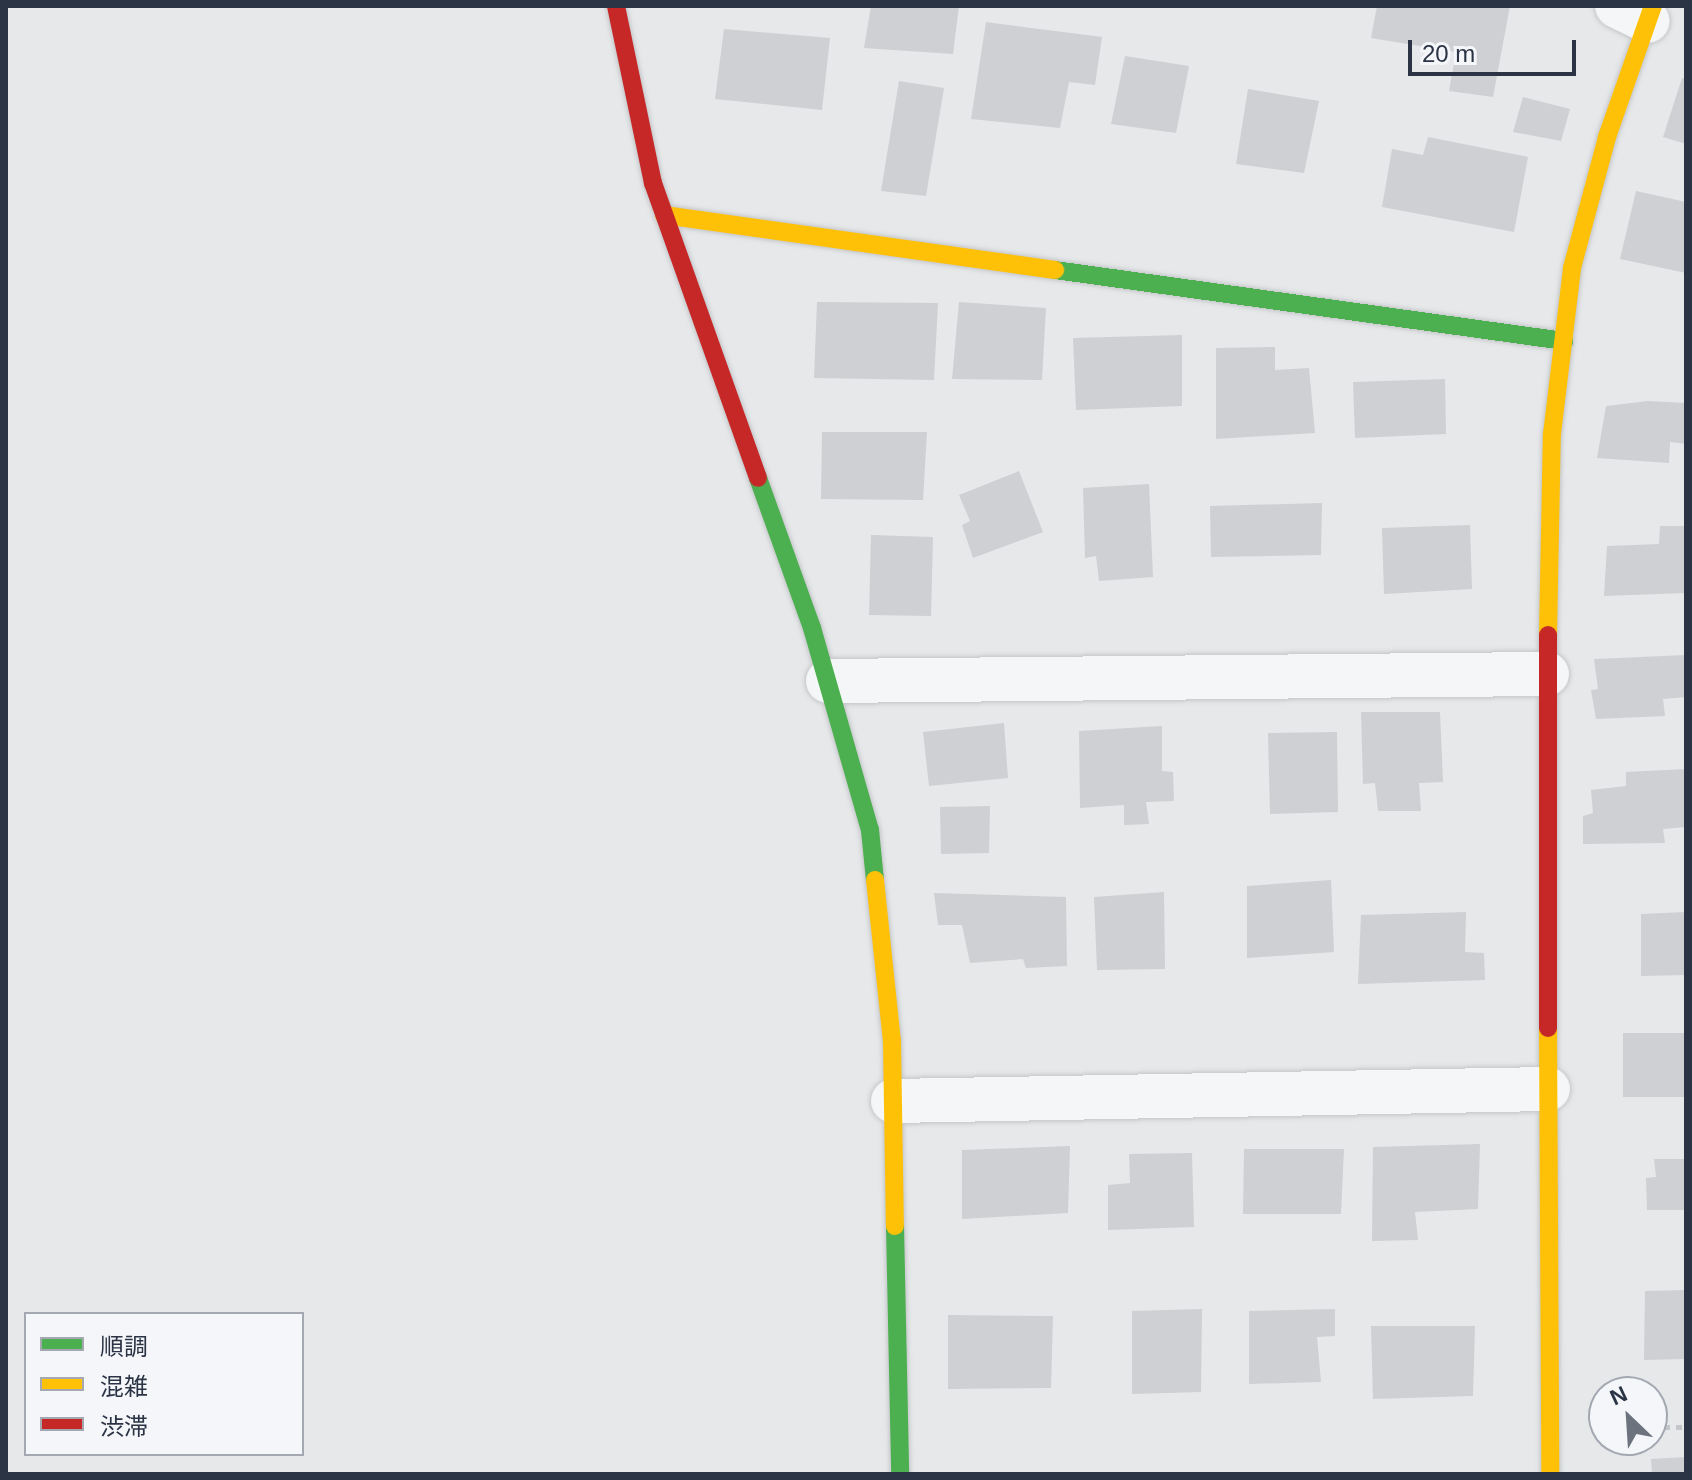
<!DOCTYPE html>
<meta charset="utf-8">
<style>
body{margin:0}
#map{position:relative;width:1692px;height:1480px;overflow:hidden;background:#e6e8ea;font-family:Helvetica,"Noto Sans JP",sans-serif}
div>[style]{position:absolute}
.building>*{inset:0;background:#ced0d3}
.path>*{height:5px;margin-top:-2.5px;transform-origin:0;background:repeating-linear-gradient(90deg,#c5c6ca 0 6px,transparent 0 12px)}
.roads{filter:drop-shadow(0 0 2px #c4c6c8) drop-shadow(0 0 2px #c4c6c8)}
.street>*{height:44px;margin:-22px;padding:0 22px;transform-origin:22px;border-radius:22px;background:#f5f6f7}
.fast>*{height:18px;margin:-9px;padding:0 9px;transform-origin:9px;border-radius:9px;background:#4caf50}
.slow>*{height:18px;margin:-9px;padding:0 9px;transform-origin:9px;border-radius:9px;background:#ffc107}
.jam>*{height:18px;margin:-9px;padding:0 9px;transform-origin:9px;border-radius:9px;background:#c62828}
span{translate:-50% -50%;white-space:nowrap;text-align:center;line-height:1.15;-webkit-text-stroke:8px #f4f6f9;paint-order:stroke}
.frame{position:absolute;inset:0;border:8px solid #2b3445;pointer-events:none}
.legend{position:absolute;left:24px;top:1312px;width:280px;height:144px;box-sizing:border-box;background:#f4f6f9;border:2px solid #a4a8b1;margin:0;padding:10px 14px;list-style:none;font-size:24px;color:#2b3445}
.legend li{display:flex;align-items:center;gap:16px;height:40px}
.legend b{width:40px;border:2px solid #a4a8b1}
.north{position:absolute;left:1588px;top:1376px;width:80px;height:80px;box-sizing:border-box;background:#f4f6f9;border:2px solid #a4a8b1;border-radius:50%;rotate:335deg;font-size:22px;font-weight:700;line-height:32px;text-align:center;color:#2b3445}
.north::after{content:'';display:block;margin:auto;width:28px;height:36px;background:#6c737f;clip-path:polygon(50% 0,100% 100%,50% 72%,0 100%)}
.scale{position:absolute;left:1408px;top:40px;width:168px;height:36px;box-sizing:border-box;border:4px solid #2b3445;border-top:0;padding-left:10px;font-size:24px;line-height:28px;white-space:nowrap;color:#2b3445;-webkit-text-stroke:6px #f4f6f9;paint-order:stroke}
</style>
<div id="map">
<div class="building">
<i style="clip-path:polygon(871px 6px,959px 6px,953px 54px,864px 48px)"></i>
<i style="clip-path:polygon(1377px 6px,1510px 6px,1493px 97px,1449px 91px,1456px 52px,1371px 38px)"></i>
<i style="clip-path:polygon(986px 22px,1102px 37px,1095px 85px,1069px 82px,1060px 128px,971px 119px)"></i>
<i style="clip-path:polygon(724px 29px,830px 38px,822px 110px,715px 99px)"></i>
<i style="clip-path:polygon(1125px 56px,1189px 66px,1176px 133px,1111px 124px)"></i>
<i style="clip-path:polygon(1682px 78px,1686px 79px,1686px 144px,1663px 137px)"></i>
<i style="clip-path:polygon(899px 81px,944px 88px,926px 196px,881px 191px)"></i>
<i style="clip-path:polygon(1248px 89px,1319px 101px,1304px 173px,1236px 164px)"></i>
<i style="clip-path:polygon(1523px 97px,1570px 109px,1561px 141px,1513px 132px)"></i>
<i style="clip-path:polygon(1428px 137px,1528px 157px,1514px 232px,1382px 207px,1392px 149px,1423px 155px)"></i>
<i style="clip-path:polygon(1636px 191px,1686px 202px,1686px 273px,1620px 259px)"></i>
<i style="clip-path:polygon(817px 302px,938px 303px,934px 380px,814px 378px)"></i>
<i style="clip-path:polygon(959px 302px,1046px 308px,1042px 380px,952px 379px)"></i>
<i style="clip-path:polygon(1182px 335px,1182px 406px,1076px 410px,1073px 338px)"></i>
<i style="clip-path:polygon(1275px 347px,1275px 370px,1309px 368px,1315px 433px,1216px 439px,1216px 348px)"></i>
<i style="clip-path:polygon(1445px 379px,1446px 434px,1355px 438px,1353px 382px)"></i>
<i style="clip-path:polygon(1648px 401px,1686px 403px,1686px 444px,1670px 442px,1669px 463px,1597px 458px,1606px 406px)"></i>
<i style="clip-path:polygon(822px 432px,927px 432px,923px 500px,821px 499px)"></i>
<i style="clip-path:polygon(1019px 471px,1043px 532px,973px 558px,962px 525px,970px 521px,959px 495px)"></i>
<i style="clip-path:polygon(1149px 484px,1153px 577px,1099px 581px,1096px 556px,1085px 558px,1083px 488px)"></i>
<i style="clip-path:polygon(1322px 503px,1321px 555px,1211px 557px,1210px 506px)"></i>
<i style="clip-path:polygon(1470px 525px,1472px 589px,1384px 594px,1382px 528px)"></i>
<i style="clip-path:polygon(1660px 526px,1686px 526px,1686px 593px,1604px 596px,1607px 546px,1659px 544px)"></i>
<i style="clip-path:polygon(871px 535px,933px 537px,931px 616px,869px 615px)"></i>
<i style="clip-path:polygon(1686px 655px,1686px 697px,1663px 699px,1665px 716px,1596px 719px,1591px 690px,1598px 689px,1594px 659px)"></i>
<i style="clip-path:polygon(1361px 712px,1440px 712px,1443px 782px,1419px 783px,1421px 811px,1378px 811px,1375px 783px,1363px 784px)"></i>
<i style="clip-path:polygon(1004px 723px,1008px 778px,929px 786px,923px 732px)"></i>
<i style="clip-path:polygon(1162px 726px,1162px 771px,1173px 772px,1174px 801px,1146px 802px,1149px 824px,1124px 825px,1124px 805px,1080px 808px,1079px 731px)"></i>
<i style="clip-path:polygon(1337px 732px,1338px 812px,1270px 814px,1268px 733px)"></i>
<i style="clip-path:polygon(1686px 769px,1686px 827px,1663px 829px,1665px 843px,1583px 844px,1583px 816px,1593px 813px,1591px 790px,1626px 786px,1626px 772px)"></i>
<i style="clip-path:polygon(990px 806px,989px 853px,941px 854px,940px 807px)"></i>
<i style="clip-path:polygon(1331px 880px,1334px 952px,1247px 958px,1247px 886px)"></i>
<i style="clip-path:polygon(1164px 892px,1165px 969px,1097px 970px,1094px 897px)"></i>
<i style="clip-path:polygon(934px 893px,1066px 897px,1067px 966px,1026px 968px,1023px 959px,970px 963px,962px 925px,938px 925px)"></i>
<i style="clip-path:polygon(1466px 912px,1465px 952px,1484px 953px,1485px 980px,1358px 984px,1361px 915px)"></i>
<i style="clip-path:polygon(1686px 912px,1686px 975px,1641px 976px,1641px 914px)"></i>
<i style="clip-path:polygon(1623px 1033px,1686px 1033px,1686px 1097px,1623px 1097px)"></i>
<i style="clip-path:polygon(1480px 1144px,1478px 1209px,1415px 1212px,1418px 1240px,1372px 1241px,1373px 1147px)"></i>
<i style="clip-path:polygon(1070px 1146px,1068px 1213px,962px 1219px,962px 1150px)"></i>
<i style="clip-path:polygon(1244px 1149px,1344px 1149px,1341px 1214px,1243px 1214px)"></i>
<i style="clip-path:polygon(1192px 1153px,1194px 1227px,1108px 1230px,1108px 1185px,1130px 1183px,1129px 1154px)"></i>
<i style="clip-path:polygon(1654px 1159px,1686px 1159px,1686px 1210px,1647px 1210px,1646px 1178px,1656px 1177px)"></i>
<i style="clip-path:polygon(1686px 1290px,1686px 1359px,1644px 1360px,1645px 1291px)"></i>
<i style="clip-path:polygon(1202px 1309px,1201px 1392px,1132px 1394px,1132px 1311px)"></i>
<i style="clip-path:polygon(1335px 1309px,1335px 1336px,1317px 1337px,1321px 1382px,1249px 1384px,1249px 1311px)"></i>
<i style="clip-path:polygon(948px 1315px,1053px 1316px,1051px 1388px,948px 1389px)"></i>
<i style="clip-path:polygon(1371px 1326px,1475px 1326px,1473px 1396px,1373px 1399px)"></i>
<i style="clip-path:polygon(1686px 1457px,1686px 1474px,1652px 1474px,1651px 1459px)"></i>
</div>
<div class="path">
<i style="left:1652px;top:1427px;width:34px"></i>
</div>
<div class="roads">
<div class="street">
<i style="left:1617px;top:6px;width:34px;rotate:26deg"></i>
<i style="left:828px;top:681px;width:719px;rotate:-0.56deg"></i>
<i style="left:893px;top:1101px;width:655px;rotate:-1.05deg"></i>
</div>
<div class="fast">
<i style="left:1055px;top:270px;width:514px;rotate:7.94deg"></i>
<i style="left:758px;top:478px;width:159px;rotate:70.2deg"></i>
<i style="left:812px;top:628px;width:210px;rotate:74deg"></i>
<i style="left:870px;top:830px;width:50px;rotate:84.3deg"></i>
<i style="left:895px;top:1226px;width:248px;rotate:88.8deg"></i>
</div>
<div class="slow">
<i style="left:664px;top:215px;width:395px;rotate:8deg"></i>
<i style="left:1548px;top:635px;width:201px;rotate:-88.9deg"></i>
<i style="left:1552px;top:434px;width:167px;rotate:-83.1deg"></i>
<i style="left:1572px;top:268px;width:136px;rotate:-75deg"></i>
<i style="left:1607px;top:137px;width:139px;rotate:-70.7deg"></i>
<i style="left:875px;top:880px;width:163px;rotate:84deg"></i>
<i style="left:892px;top:1042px;width:184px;rotate:89.1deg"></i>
<i style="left:1548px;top:1028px;width:446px;rotate:89.7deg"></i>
</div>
<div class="jam">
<i style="left:616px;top:6px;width:181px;rotate:78.2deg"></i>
<i style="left:653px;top:183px;width:313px;rotate:70.4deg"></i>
<i style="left:1548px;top:635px;width:393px;rotate:90deg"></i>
</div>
</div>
<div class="frame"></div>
<ul class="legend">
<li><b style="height:10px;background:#4caf50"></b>順調</li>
<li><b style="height:10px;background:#ffc107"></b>混雑</li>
<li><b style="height:10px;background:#c62828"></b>渋滞</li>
</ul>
<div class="north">N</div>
<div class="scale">20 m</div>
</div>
